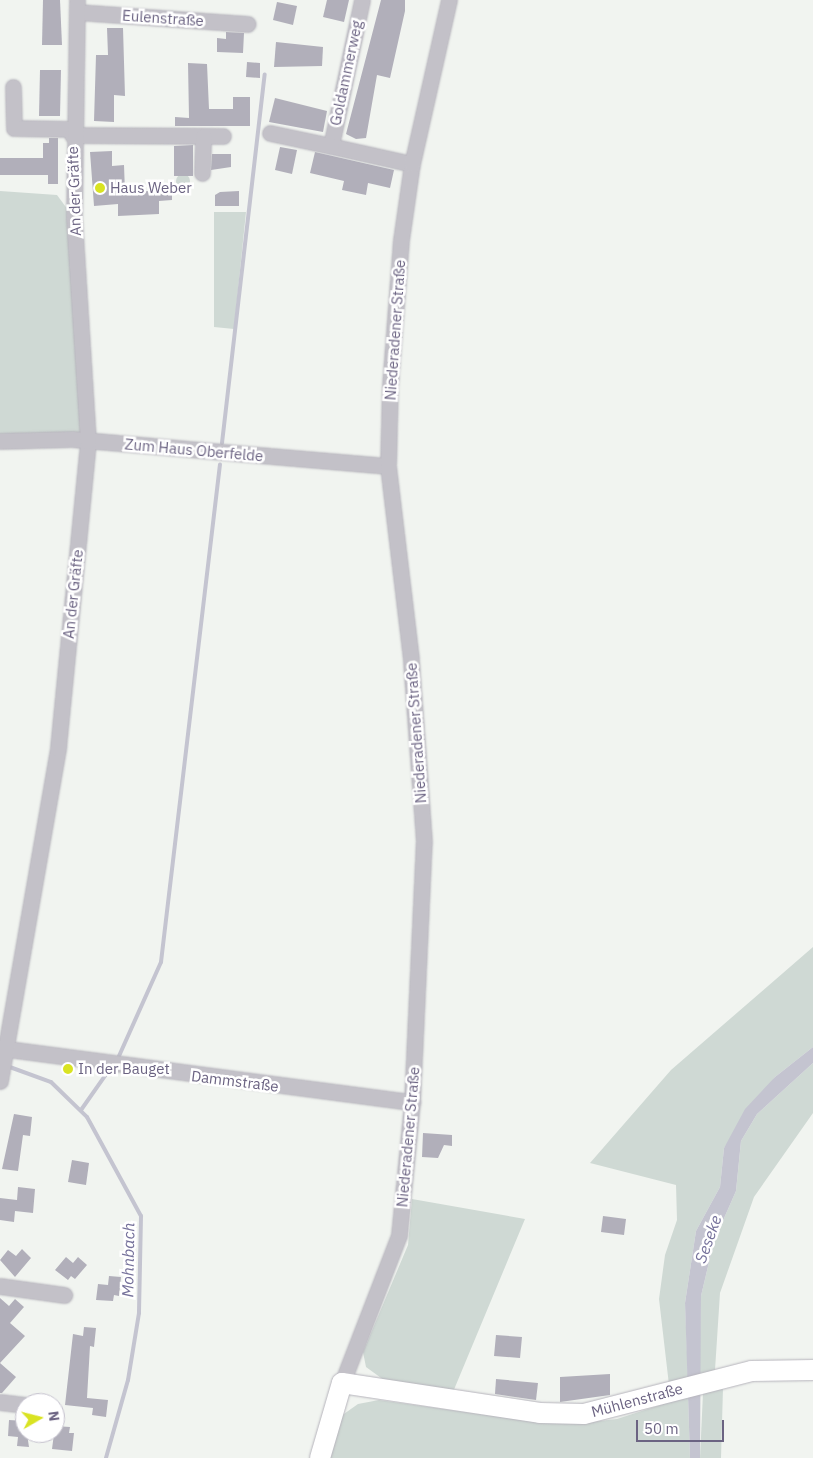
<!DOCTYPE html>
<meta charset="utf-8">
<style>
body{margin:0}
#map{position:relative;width:813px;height:1458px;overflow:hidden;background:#f1f4f0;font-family:"IBM Plex Sans",sans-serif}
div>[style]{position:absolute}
.green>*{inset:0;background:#cfd9d4}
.round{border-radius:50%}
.water>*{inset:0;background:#c4c4d0}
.stream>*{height:4px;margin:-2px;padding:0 2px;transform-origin:2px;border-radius:2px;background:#c4c4d0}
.building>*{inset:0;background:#b1afba}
.roads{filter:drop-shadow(0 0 1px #b6b4bc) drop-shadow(0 0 1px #b6b4bc)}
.minor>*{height:15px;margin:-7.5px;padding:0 7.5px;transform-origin:7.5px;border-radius:7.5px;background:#c3c1c8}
.major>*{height:20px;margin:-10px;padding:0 10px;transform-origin:10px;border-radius:10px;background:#fff}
.dots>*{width:14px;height:14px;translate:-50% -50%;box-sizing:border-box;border:2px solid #fff;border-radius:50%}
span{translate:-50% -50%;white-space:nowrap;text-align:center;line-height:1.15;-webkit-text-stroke:5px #fff;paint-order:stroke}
.street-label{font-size:15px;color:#6b6382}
.poi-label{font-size:15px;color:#6b6382}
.left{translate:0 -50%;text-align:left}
.water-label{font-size:16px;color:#76729b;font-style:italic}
.north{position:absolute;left:15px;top:1393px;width:50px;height:50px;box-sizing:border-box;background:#fff;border:1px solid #c4c1cd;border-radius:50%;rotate:82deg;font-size:14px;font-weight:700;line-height:20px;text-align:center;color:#6b6382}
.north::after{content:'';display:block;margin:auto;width:18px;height:22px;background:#d9e322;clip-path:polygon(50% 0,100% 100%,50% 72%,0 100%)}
.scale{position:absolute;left:636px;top:1420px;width:88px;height:22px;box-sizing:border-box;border:2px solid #6b6382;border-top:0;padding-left:6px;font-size:15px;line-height:18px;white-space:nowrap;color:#6b6382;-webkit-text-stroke:4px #fff;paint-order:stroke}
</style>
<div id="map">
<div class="green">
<i class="round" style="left:176px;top:174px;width:14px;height:14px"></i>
<i style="clip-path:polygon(0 191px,57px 195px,74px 218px,86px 445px,0 449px)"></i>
<i style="clip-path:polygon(214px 212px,246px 212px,234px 329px,214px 327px)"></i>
<i style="clip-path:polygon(813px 947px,813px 1047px,775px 1077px,724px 1148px,720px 1187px,696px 1231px,685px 1303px,688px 1377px,669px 1385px,659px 1299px,665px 1255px,677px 1220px,676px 1185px,590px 1163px,671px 1070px)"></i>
<i style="clip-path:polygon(813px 1063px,813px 1113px,754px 1197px,720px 1293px,715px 1370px,699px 1375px,701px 1296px,714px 1241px,736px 1191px,741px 1141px,757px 1114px)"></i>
<i style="clip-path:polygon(412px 1199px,525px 1219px,453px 1392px,388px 1383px,366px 1367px,363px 1352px,408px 1245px)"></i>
<i style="clip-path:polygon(723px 1388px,721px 1458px,700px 1458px,703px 1393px)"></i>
<i style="clip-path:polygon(688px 1396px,690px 1458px,329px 1458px,341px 1416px,358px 1404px,379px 1400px,523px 1420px,582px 1423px,617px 1419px)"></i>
</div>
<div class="water">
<i style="clip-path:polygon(813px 1047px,813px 1063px,757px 1114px,741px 1141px,736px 1191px,714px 1241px,701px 1296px,700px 1458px,690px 1458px,685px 1303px,696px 1231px,720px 1187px,724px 1148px,745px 1109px,775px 1077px)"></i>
</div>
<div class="stream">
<i style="left:222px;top:443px;width:371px;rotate:-83.4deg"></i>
<i style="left:119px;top:1056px;width:103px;rotate:-65.9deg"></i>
<i style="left:161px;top:962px;width:501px;rotate:-83.24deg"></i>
<i style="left:7px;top:1066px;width:47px;rotate:20deg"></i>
<i style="left:51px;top:1082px;width:50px;rotate:44.2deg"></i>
<i style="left:87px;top:1117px;width:113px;rotate:61.4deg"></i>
<i style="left:141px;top:1216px;width:97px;rotate:91.2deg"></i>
<i style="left:139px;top:1313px;width:68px;rotate:99.3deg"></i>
<i style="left:128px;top:1380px;width:81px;rotate:105.8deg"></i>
<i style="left:81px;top:1110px;width:45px;rotate:-54.9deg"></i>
</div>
<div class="building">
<i style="clip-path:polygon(43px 0,60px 0,62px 45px,42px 45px)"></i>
<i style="clip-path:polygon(327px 0,349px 0,344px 22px,323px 17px)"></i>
<i style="clip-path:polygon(381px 0,405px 0,405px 11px,390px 78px,377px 75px,366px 138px,356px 139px,346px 134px)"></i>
<i style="clip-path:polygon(277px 2px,297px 6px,293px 25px,273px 20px)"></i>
<i style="clip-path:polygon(107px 28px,123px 28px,125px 96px,114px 95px,114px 122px,94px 121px,96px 55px,108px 55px)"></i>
<i style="clip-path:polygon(226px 32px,244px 33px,243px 53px,217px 52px,217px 38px,226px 39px)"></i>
<i style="clip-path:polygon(276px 42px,323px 47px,322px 66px,274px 67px)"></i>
<i style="clip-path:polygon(247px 62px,260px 63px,260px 78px,246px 77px)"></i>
<i style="clip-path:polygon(188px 63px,207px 64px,209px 109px,233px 109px,233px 97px,250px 97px,250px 126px,175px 126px,175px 117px,189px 118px)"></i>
<i style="clip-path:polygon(40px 70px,61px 70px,60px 116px,39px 116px)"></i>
<i style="clip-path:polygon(275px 98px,327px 111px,323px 132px,269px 122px)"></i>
<i style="clip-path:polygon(49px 138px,58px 138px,58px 184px,48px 184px,48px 175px,0 175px,0 158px,43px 158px,43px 143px,49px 143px)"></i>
<i style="clip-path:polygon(193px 145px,193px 176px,174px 176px,174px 146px)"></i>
<i style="clip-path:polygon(280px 147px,297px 150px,292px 174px,275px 170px)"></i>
<i style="clip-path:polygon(112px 151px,112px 166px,124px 165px,125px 192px,172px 190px,172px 200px,159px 201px,159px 214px,118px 216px,118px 204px,94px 206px,90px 152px)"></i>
<i style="clip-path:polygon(315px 152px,394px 170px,390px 188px,368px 183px,366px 195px,342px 190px,344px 181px,310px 173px)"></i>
<i style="clip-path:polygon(212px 154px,231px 154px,231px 167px,211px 170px)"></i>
<i style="clip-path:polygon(239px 191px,239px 206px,215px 206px,215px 195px,220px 192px)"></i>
<i style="clip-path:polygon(14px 1114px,32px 1117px,30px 1136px,23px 1135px,18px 1171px,2px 1169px)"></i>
<i style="clip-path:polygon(423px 1133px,452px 1135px,452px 1146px,444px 1145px,438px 1158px,422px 1157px)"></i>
<i style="clip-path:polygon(72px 1160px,89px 1163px,86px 1185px,68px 1182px)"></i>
<i style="clip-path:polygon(18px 1187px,35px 1189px,33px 1213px,15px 1211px,14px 1222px,0 1220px,0 1198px,17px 1200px)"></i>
<i style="clip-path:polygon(603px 1216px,626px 1219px,624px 1235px,601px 1232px)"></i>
<i style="clip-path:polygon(22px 1249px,31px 1258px,15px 1277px,0 1260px,8px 1250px,16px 1256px)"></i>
<i style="clip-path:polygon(66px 1257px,73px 1263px,78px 1257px,87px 1265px,75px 1279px,71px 1276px,68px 1280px,55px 1270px)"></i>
<i style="clip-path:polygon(109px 1276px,121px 1277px,119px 1296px,114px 1295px,113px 1301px,96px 1300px,98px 1284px,108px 1285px)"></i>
<i style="clip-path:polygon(0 1298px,9px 1306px,15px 1299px,24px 1307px,10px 1323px,25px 1336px,0 1363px,16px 1377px,2px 1393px,0 1393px)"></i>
<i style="clip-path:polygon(84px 1327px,96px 1328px,94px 1347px,90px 1346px,87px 1398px,108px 1400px,106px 1417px,92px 1415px,93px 1408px,65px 1405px,73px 1334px,83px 1336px)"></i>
<i style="clip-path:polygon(496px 1335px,522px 1337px,520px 1358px,494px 1356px)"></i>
<i style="clip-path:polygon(610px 1374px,610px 1395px,560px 1402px,560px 1377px)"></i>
<i style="clip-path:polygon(496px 1379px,538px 1383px,536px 1400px,495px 1394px)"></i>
<i style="clip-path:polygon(9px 1420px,25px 1421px,29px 1447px,17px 1446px,18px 1437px,8px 1436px)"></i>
<i style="clip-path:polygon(55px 1426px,70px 1427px,69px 1433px,74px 1433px,72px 1451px,52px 1449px)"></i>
</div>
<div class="roads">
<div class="minor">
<i style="left:362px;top:0;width:149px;rotate:102deg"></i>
<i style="left:331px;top:146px;width:83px;rotate:12.5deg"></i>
<i style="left:77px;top:12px;width:171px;rotate:4deg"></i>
<i style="left:13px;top:87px;width:41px;rotate:88.6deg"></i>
<i style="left:14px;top:128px;width:59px;rotate:1deg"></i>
<i style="left:270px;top:133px;width:62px;rotate:12deg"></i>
<i style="left:72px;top:135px;width:151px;rotate:0.4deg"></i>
<i style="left:202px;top:173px;width:37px;rotate:-88deg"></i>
<i style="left:0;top:441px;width:72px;rotate:-1.6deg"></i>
<i style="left:72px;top:439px;width:317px;rotate:4.9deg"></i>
<i style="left:0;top:1048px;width:416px;rotate:7.5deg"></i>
<i style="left:0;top:1081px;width:338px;rotate:-80.1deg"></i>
<i style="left:58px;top:748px;width:308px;rotate:-84.4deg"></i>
<i style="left:88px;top:441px;width:223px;rotate:-93.6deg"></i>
<i style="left:74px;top:218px;width:218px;rotate:-89.2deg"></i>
<i style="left:0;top:1286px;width:65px;rotate:8deg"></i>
<i style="left:342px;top:1383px;width:159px;rotate:-68.9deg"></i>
<i style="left:399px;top:1235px;width:134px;rotate:-84.4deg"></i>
<i style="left:412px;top:1102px;width:260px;rotate:-87.4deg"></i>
<i style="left:424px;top:842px;width:183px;rotate:-94.1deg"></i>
<i style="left:411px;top:659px;width:194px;rotate:-96.8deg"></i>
<i style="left:388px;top:466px;width:80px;rotate:-88.6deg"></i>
<i style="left:390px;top:386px;width:146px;rotate:-85.7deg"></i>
<i style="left:401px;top:240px;width:77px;rotate:-81.8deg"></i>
<i style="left:412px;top:164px;width:168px;rotate:-77.3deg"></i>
<i style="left:0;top:1402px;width:25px;rotate:7deg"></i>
</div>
<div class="major">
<i style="left:320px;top:1458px;width:78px;rotate:-73.7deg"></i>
<i style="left:342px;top:1383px;width:200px;rotate:8.6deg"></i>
<i style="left:540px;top:1413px;width:44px;rotate:1.3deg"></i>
<i style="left:584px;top:1414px;width:173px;rotate:-14.4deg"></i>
<i style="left:752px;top:1371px;width:61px;rotate:-0.9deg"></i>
</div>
</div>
<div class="dots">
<i style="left:100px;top:188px;background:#d9e322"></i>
<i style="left:68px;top:1069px;background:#d9e322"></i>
</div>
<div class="street-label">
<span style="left:163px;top:18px;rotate:4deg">Eulenstraße</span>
<span style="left:346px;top:73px;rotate:-78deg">Goldammerweg</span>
<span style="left:74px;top:191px;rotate:-92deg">An der Gräfte</span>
<span style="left:395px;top:330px;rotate:-86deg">Niederadener Straße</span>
<span style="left:194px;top:450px;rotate:5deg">Zum Haus Oberfelde</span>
<span style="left:73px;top:594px;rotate:-84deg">An der Gräfte</span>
<span style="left:416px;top:733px;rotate:-94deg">Niederadener Straße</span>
<span style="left:235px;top:1081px;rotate:7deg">Dammstraße</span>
<span style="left:408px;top:1137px;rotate:-85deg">Niederadener Straße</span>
<span style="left:637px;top:1400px;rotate:-15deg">Mühlenstraße</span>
</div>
<div class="poi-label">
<span class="left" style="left:110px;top:188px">Haus Weber</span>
<span class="left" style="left:78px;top:1069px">In der Bauget</span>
</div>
<div class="water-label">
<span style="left:708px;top:1239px;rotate:-70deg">Seseke</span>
<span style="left:128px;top:1260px;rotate:-89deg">Mohnbach</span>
</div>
<div class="north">N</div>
<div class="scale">50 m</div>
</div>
